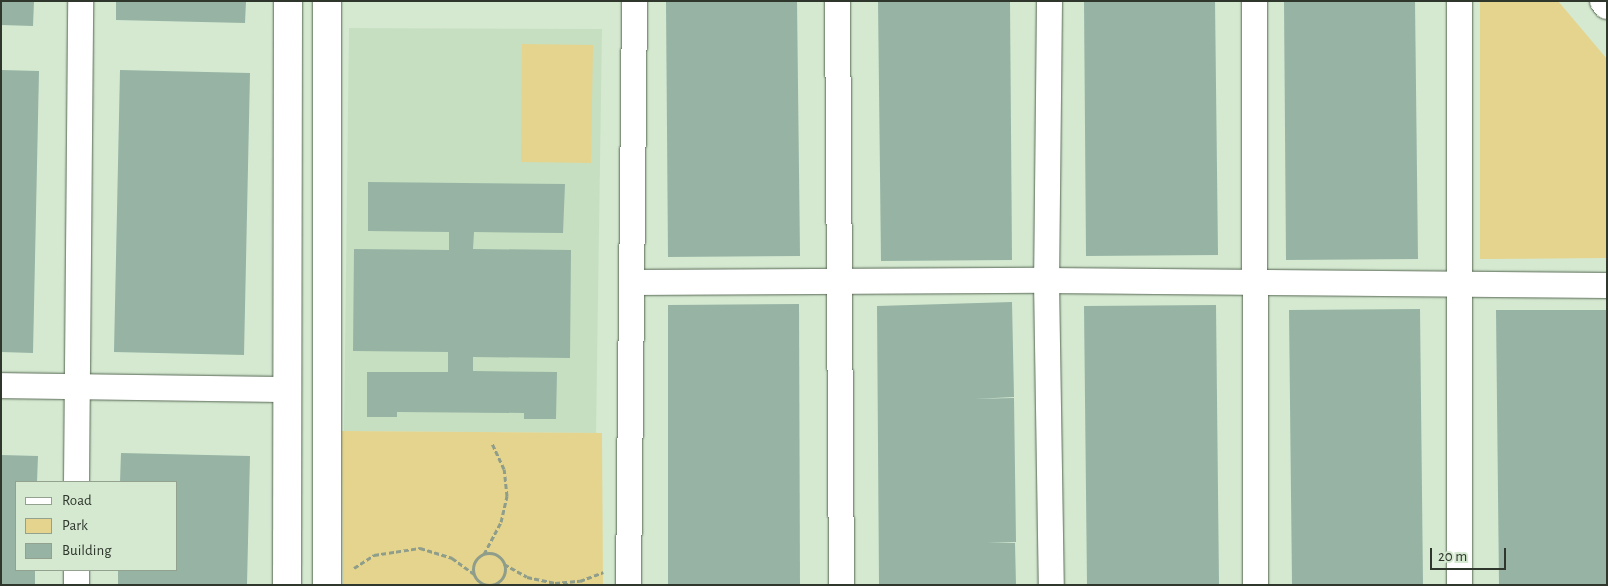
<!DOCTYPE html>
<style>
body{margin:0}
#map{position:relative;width:1608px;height:586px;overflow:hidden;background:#d5e9d1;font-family:"Alegreya Sans",sans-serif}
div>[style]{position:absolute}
.built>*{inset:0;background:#c6dfc1}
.green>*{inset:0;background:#e5d48d}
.building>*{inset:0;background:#96b3a4}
.path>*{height:3px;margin-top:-1.5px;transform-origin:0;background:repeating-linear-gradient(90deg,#8f9d8b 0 5px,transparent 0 7.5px)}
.path>.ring{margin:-1.5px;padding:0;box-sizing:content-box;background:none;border:3px solid #8f9d8b;border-radius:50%}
.roads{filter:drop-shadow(0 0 1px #566752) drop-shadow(0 0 1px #566752)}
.street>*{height:25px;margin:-12.5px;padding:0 12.5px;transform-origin:12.5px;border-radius:12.5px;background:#fff}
.secondary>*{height:28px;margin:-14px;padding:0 14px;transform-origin:14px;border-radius:14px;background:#fff}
span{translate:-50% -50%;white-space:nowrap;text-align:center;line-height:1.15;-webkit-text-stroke:5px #d5e9d1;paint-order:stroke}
.frame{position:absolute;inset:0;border:2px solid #2f372d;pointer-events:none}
.legend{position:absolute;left:15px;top:481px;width:162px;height:90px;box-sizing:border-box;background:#d5e9d1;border:1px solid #93a28f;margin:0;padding:6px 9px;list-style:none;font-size:15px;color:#2f372d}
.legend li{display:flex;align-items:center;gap:10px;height:25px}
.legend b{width:25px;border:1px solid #93a28f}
.scale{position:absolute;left:1430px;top:548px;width:76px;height:22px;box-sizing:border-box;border:2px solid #2f372d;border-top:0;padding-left:6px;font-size:15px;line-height:18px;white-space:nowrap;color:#2f372d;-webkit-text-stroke:4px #d5e9d1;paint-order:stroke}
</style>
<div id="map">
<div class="built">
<i style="clip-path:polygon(349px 28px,602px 29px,596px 433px,344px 431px)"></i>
</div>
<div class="green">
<i style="clip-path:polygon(1480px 1px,1558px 1px,1607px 59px,1607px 258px,1480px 259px)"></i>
<i style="clip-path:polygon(522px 44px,593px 45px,591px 163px,521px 162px)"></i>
<i style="clip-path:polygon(342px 431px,602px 433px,603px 585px,343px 585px)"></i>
</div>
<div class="building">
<i style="clip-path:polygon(1px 1px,34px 1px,33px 26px,1px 25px)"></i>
<i style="clip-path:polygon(116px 1px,246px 1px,245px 23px,116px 20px)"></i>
<i style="clip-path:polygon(666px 1px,797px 1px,800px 256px,668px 257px)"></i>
<i style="clip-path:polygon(878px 1px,1010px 1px,1012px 260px,881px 261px)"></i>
<i style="clip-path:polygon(1084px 1px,1215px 1px,1218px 255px,1086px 256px)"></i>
<i style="clip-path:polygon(1284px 1px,1415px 1px,1418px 259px,1286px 260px)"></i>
<i style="clip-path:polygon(1px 70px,39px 71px,33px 353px,1px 352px)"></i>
<i style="clip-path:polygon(120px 70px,250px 73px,244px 355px,114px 352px)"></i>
<i style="clip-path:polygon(368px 182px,565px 184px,563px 233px,474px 232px,473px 249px,571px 250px,570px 358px,473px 357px,473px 371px,557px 372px,556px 419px,524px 419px,524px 413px,397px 412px,397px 417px,367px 417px,367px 372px,448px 372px,448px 352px,353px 351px,354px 249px,449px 250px,449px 232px,368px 231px)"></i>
<i style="clip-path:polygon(1012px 302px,1014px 397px,974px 399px,1014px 398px,1016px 542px,987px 543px,1015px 543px,1016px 585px,879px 585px,877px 306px)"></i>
<i style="clip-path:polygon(799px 304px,800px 585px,668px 585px,668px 305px)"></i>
<i style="clip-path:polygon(1216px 305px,1219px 585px,1087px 585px,1084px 306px)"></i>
<i style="clip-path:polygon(1420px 309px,1423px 585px,1292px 585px,1289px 310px)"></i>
<i style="clip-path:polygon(1496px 310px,1607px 310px,1607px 585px,1499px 585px)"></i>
<i style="clip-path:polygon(121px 453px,250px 456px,247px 585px,118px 585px,118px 570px,176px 570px,176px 482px,120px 482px)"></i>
<i style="clip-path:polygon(1px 455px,38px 456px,37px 482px,16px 482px,16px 570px,35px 570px,35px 585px,1px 585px)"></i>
</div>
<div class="path">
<i class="ring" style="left:473px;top:553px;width:29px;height:29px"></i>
<i style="left:484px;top:554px;width:36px;rotate:-62deg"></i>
<i style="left:501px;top:522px;width:27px;rotate:-77deg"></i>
<i style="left:507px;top:496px;width:27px;rotate:-96deg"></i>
<i style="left:504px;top:469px;width:29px;rotate:-115deg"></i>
<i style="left:504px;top:564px;width:26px;rotate:29deg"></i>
<i style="left:527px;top:577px;width:29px;rotate:12deg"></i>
<i style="left:555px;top:583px;width:25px;rotate:-5deg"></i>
<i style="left:580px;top:581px;width:25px;rotate:-21deg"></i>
<i style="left:354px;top:568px;width:24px;rotate:-33deg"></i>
<i style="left:374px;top:555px;width:47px;rotate:-8.7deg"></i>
<i style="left:420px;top:548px;width:34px;rotate:17deg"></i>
<i style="left:452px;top:558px;width:27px;rotate:36deg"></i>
</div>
<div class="roads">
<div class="street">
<i style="left:837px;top:1px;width:584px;rotate:89.61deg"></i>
<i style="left:1049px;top:1px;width:279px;rotate:90.6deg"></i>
<i style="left:1046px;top:280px;width:305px;rotate:89.1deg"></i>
<i style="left:1254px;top:1px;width:584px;rotate:89.9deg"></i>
<i style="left:1459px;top:1px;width:584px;rotate:90deg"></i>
<i style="left:631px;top:282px;width:415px;rotate:-0.3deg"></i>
<i style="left:1046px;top:280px;width:561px;rotate:0.51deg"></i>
<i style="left:1px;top:385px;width:284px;rotate:0.8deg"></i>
<i style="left:76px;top:482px;width:481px;rotate:-89.5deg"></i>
<i style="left:76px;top:585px;width:15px;rotate:-90deg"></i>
<i style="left:628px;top:585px;width:584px;rotate:-89.41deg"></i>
</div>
<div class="secondary">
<i style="left:327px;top:1px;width:584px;rotate:90deg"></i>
<i style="left:1604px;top:1px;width:5px;rotate:53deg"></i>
<i style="left:287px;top:585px;width:584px;rotate:-89.9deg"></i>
</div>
</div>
<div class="frame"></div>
<ul class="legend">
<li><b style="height:6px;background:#fff"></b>Road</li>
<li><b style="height:14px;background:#e5d48d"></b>Park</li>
<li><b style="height:14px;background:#96b3a4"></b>Building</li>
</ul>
<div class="scale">20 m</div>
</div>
